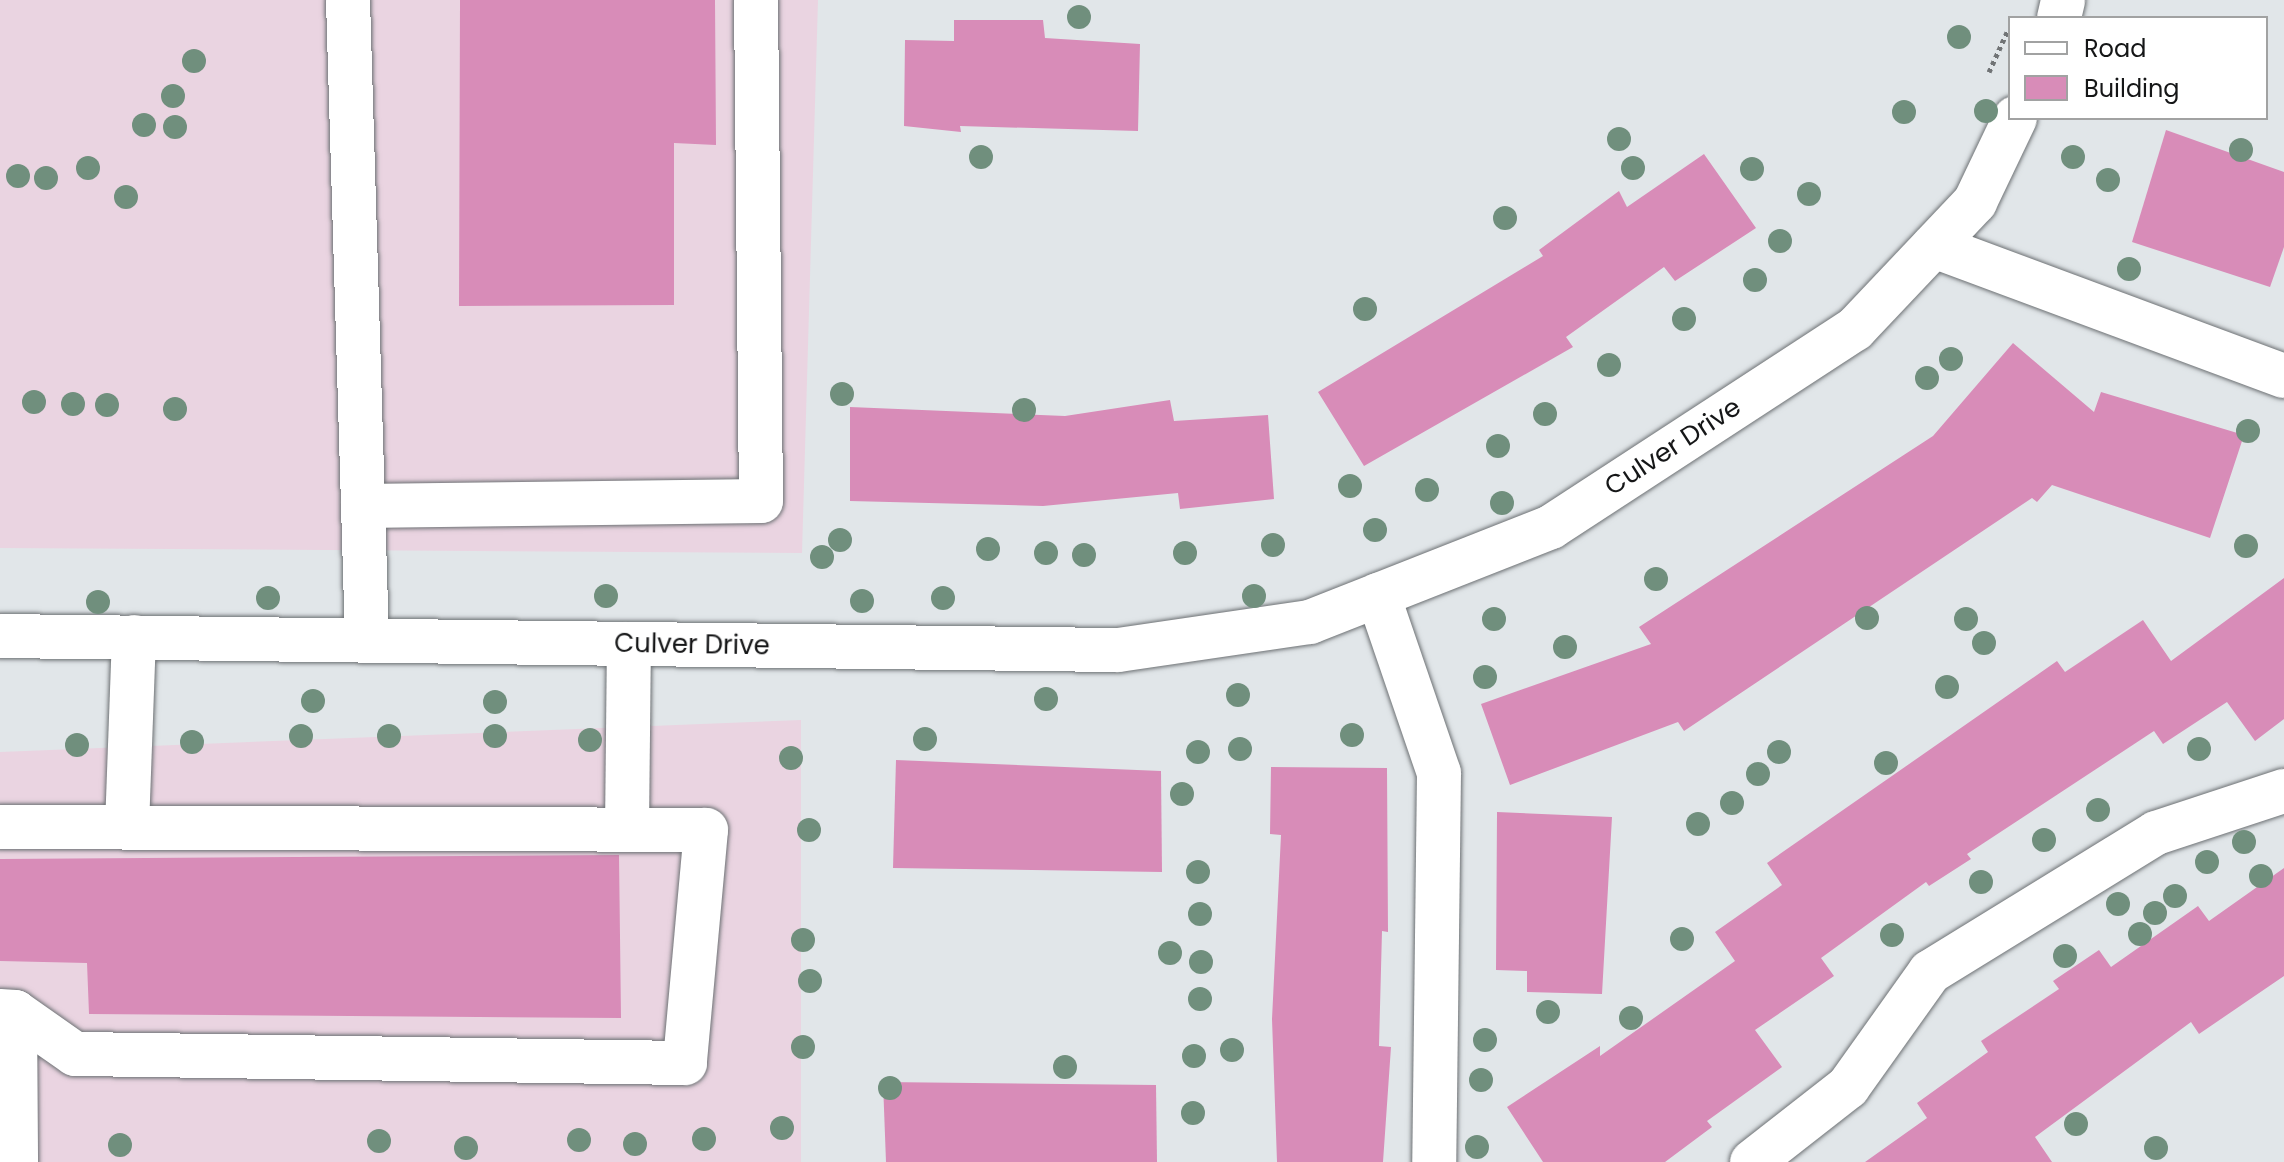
<!DOCTYPE html>
<style>
body{margin:0}
#map{position:relative;width:2284px;height:1162px;overflow:hidden;background:#e1e6e9;font-family:Poppins,sans-serif}
div>[style]{position:absolute}
.industrial>*{inset:0;background:#ead4e1}
.building>*{inset:0;background:#d88cb8}
.path>*{height:5px;margin-top:-2.5px;transform-origin:0;background:repeating-linear-gradient(90deg,#717476 0 4px,transparent 0 8px)}
.roads{filter:drop-shadow(0 0 2px #6d7174) drop-shadow(0 0 2px #6d7174)}
.minor>*{height:44px;margin:-22px;padding:0 22px;transform-origin:22px;border-radius:22px;background:#fff}
.trees>*{width:24px;height:24px;margin:-12px;border-radius:50%;background:#708f7d}
span{translate:-50% -50%;white-space:nowrap;text-align:center;line-height:1.15;-webkit-text-stroke:6px #fff;paint-order:stroke}
.street-label{font-size:26px;color:#151617}
.legend{position:absolute;left:2008px;top:16px;width:260px;height:104px;box-sizing:border-box;background:#fff;border:2px solid #a1a2a2;margin:0;padding:10px 14px;list-style:none;font-size:24px;color:#151617}
.legend li{display:flex;align-items:center;gap:16px;height:40px}
.legend b{width:40px;border:2px solid #a1a2a2}
</style>
<div id="map">
<div class="industrial">
<i style="clip-path:polygon(0 0,818px 0,802px 553px,0 548px)"></i>
<i style="clip-path:polygon(801px 720px,801px 1162px,0 1162px,0 752px)"></i>
</div>
<div class="building">
<i style="clip-path:polygon(460px 0,715px 0,716px 145px,674px 143px,674px 305px,459px 306px)"></i>
<i style="clip-path:polygon(954px 20px,1043px 20px,1045px 38px,1140px 44px,1138px 131px,960px 126px,961px 132px,904px 126px,905px 40px,954px 41px)"></i>
<i style="clip-path:polygon(2166px 130px,2284px 172px,2284px 247px,2270px 287px,2132px 242px)"></i>
<i style="clip-path:polygon(1704px 154px,1756px 228px,1675px 281px,1664px 267px,1566px 337px,1573px 347px,1364px 466px,1318px 392px,1543px 256px,1539px 250px,1619px 191px,1627px 207px)"></i>
<i style="clip-path:polygon(2013px 343px,2094px 412px,2101px 392px,2244px 435px,2210px 538px,2052px 485px,2037px 502px,2032px 498px,1684px 731px,1678px 722px,1510px 785px,1481px 704px,1651px 644px,1639px 627px,1933px 436px)"></i>
<i style="clip-path:polygon(1170px 400px,1174px 421px,1268px 415px,1274px 499px,1180px 509px,1178px 493px,1043px 506px,850px 501px,850px 407px,1065px 416px)"></i>
<i style="clip-path:polygon(2284px 578px,2284px 719px,2255px 741px,2227px 702px,2163px 744px,2154px 731px,1967px 854px,1971px 859px,1929px 886px,1926px 882px,1821px 958px,1834px 976px,1755px 1030px,1782px 1067px,1707px 1121px,1712px 1127px,1665px 1162px,1543px 1162px,1507px 1107px,1600px 1046px,1600px 1056px,1735px 961px,1715px 932px,1782px 885px,1767px 863px,2057px 661px,2065px 672px,2143px 620px,2171px 661px)"></i>
<i style="clip-path:polygon(896px 760px,1161px 771px,1162px 872px,893px 868px)"></i>
<i style="clip-path:polygon(1271px 767px,1387px 768px,1388px 932px,1382px 931px,1379px 1046px,1391px 1047px,1383px 1162px,1277px 1162px,1272px 1019px,1281px 835px,1270px 834px)"></i>
<i style="clip-path:polygon(1497px 812px,1612px 817px,1602px 994px,1527px 992px,1527px 971px,1496px 970px)"></i>
<i style="clip-path:polygon(619px 855px,621px 1018px,89px 1014px,87px 963px,0 961px,0 859px)"></i>
<i style="clip-path:polygon(2284px 868px,2284px 976px,2199px 1034px,2191px 1022px,2035px 1137px,2052px 1162px,1865px 1162px,1927px 1118px,1917px 1103px,1988px 1052px,1981px 1041px,2059px 989px,2053px 981px,2099px 950px,2111px 967px,2198px 906px,2209px 921px)"></i>
<i style="clip-path:polygon(883px 1082px,1156px 1085px,1157px 1162px,886px 1162px)"></i>
</div>
<div class="path">
<i style="left:1989px;top:72px;width:46px;rotate:-65.7deg"></i>
</div>
<div class="roads">
<div class="minor">
<i style="left:348px;top:0;width:641px;rotate:88.3deg"></i>
<i style="left:2059px;top:18px;width:18px;rotate:-77deg"></i>
<i style="left:1934px;top:246px;width:373px;rotate:20.4deg"></i>
<i style="left:363px;top:506px;width:398px;rotate:-0.7deg"></i>
<i style="left:761px;top:501px;width:501px;rotate:-90.57deg"></i>
<i style="left:1378px;top:595px;width:188px;rotate:71.1deg"></i>
<i style="left:1439px;top:773px;width:389px;rotate:90.7deg"></i>
<i style="left:0;top:636px;width:1118px;rotate:0.72deg"></i>
<i style="left:1118px;top:650px;width:194px;rotate:-8.3deg"></i>
<i style="left:1310px;top:622px;width:259px;rotate:-21.5deg"></i>
<i style="left:1551px;top:527px;width:363px;rotate:-33.1deg"></i>
<i style="left:1855px;top:329px;width:175px;rotate:-46.6deg"></i>
<i style="left:1975px;top:202px;width:93px;rotate:-64.5deg"></i>
<i style="left:0;top:827px;width:706px;rotate:0.24deg"></i>
<i style="left:706px;top:830px;width:234px;rotate:95.2deg"></i>
<i style="left:685px;top:1063px;width:610px;rotate:-179.15deg"></i>
<i style="left:75px;top:1054px;width:73px;rotate:-145deg"></i>
<i style="left:15px;top:1012px;width:15px;rotate:-176deg"></i>
<i style="left:127px;top:827px;width:190px;rotate:-87.9deg"></i>
<i style="left:627px;top:829px;width:185px;rotate:-89.4deg"></i>
<i style="left:15px;top:1012px;width:150px;rotate:89.6deg"></i>
<i style="left:1752px;top:1162px;width:122px;rotate:-38deg"></i>
<i style="left:1848px;top:1087px;width:141px;rotate:-54.5deg"></i>
<i style="left:1930px;top:972px;width:265px;rotate:-31.6deg"></i>
<i style="left:2156px;top:833px;width:135px;rotate:-18.2deg"></i>
</div>
</div>
<div class="trees">
<i style="left:1079px;top:17px"></i>
<i style="left:1959px;top:37px"></i>
<i style="left:194px;top:61px"></i>
<i style="left:173px;top:96px"></i>
<i style="left:1986px;top:111px"></i>
<i style="left:1904px;top:112px"></i>
<i style="left:144px;top:125px"></i>
<i style="left:175px;top:127px"></i>
<i style="left:1619px;top:139px"></i>
<i style="left:2241px;top:150px"></i>
<i style="left:981px;top:157px"></i>
<i style="left:2073px;top:157px"></i>
<i style="left:88px;top:168px"></i>
<i style="left:1633px;top:168px"></i>
<i style="left:1752px;top:169px"></i>
<i style="left:18px;top:176px"></i>
<i style="left:46px;top:178px"></i>
<i style="left:2108px;top:180px"></i>
<i style="left:1809px;top:194px"></i>
<i style="left:126px;top:197px"></i>
<i style="left:1505px;top:218px"></i>
<i style="left:1780px;top:241px"></i>
<i style="left:2129px;top:269px"></i>
<i style="left:1755px;top:280px"></i>
<i style="left:1365px;top:309px"></i>
<i style="left:1684px;top:319px"></i>
<i style="left:1951px;top:359px"></i>
<i style="left:1609px;top:365px"></i>
<i style="left:1927px;top:378px"></i>
<i style="left:842px;top:394px"></i>
<i style="left:34px;top:402px"></i>
<i style="left:73px;top:404px"></i>
<i style="left:107px;top:405px"></i>
<i style="left:175px;top:409px"></i>
<i style="left:1024px;top:410px"></i>
<i style="left:1545px;top:414px"></i>
<i style="left:2248px;top:431px"></i>
<i style="left:1498px;top:446px"></i>
<i style="left:1350px;top:486px"></i>
<i style="left:1427px;top:490px"></i>
<i style="left:1502px;top:503px"></i>
<i style="left:1375px;top:530px"></i>
<i style="left:840px;top:540px"></i>
<i style="left:1273px;top:545px"></i>
<i style="left:2246px;top:546px"></i>
<i style="left:988px;top:549px"></i>
<i style="left:1046px;top:553px"></i>
<i style="left:1185px;top:553px"></i>
<i style="left:1084px;top:555px"></i>
<i style="left:822px;top:557px"></i>
<i style="left:1656px;top:579px"></i>
<i style="left:606px;top:596px"></i>
<i style="left:1254px;top:596px"></i>
<i style="left:268px;top:598px"></i>
<i style="left:943px;top:598px"></i>
<i style="left:862px;top:601px"></i>
<i style="left:98px;top:602px"></i>
<i style="left:1867px;top:618px"></i>
<i style="left:1494px;top:619px"></i>
<i style="left:1966px;top:619px"></i>
<i style="left:1984px;top:643px"></i>
<i style="left:1565px;top:647px"></i>
<i style="left:1485px;top:677px"></i>
<i style="left:1947px;top:687px"></i>
<i style="left:1238px;top:695px"></i>
<i style="left:1046px;top:699px"></i>
<i style="left:313px;top:701px"></i>
<i style="left:495px;top:702px"></i>
<i style="left:1352px;top:735px"></i>
<i style="left:301px;top:736px"></i>
<i style="left:389px;top:736px"></i>
<i style="left:495px;top:736px"></i>
<i style="left:925px;top:739px"></i>
<i style="left:590px;top:740px"></i>
<i style="left:192px;top:742px"></i>
<i style="left:77px;top:745px"></i>
<i style="left:1240px;top:749px"></i>
<i style="left:2199px;top:749px"></i>
<i style="left:1198px;top:752px"></i>
<i style="left:1779px;top:752px"></i>
<i style="left:791px;top:758px"></i>
<i style="left:1886px;top:763px"></i>
<i style="left:1758px;top:774px"></i>
<i style="left:1182px;top:794px"></i>
<i style="left:1732px;top:803px"></i>
<i style="left:2098px;top:810px"></i>
<i style="left:1698px;top:824px"></i>
<i style="left:809px;top:830px"></i>
<i style="left:2044px;top:840px"></i>
<i style="left:2244px;top:842px"></i>
<i style="left:2207px;top:862px"></i>
<i style="left:1198px;top:872px"></i>
<i style="left:2261px;top:876px"></i>
<i style="left:1981px;top:882px"></i>
<i style="left:2175px;top:896px"></i>
<i style="left:2118px;top:904px"></i>
<i style="left:2155px;top:913px"></i>
<i style="left:1200px;top:914px"></i>
<i style="left:2140px;top:934px"></i>
<i style="left:1892px;top:935px"></i>
<i style="left:1682px;top:939px"></i>
<i style="left:803px;top:940px"></i>
<i style="left:1170px;top:953px"></i>
<i style="left:2065px;top:956px"></i>
<i style="left:1201px;top:962px"></i>
<i style="left:810px;top:981px"></i>
<i style="left:1200px;top:999px"></i>
<i style="left:1548px;top:1012px"></i>
<i style="left:1631px;top:1018px"></i>
<i style="left:1485px;top:1040px"></i>
<i style="left:803px;top:1047px"></i>
<i style="left:1232px;top:1050px"></i>
<i style="left:1194px;top:1056px"></i>
<i style="left:1065px;top:1067px"></i>
<i style="left:1481px;top:1080px"></i>
<i style="left:890px;top:1088px"></i>
<i style="left:1193px;top:1113px"></i>
<i style="left:2076px;top:1124px"></i>
<i style="left:782px;top:1128px"></i>
<i style="left:704px;top:1139px"></i>
<i style="left:579px;top:1140px"></i>
<i style="left:379px;top:1141px"></i>
<i style="left:635px;top:1144px"></i>
<i style="left:120px;top:1145px"></i>
<i style="left:1477px;top:1147px"></i>
<i style="left:466px;top:1148px"></i>
<i style="left:2156px;top:1148px"></i>
</div>
<div class="street-label">
<span style="left:1673px;top:447px;rotate:-33deg">Culver Drive</span>
<span style="left:692px;top:645px;rotate:1deg">Culver Drive</span>
</div>
<ul class="legend">
<li><b style="height:10px;background:#fff"></b>Road</li>
<li><b style="height:22px;background:#d88cb8"></b>Building</li>
</ul>
</div>
